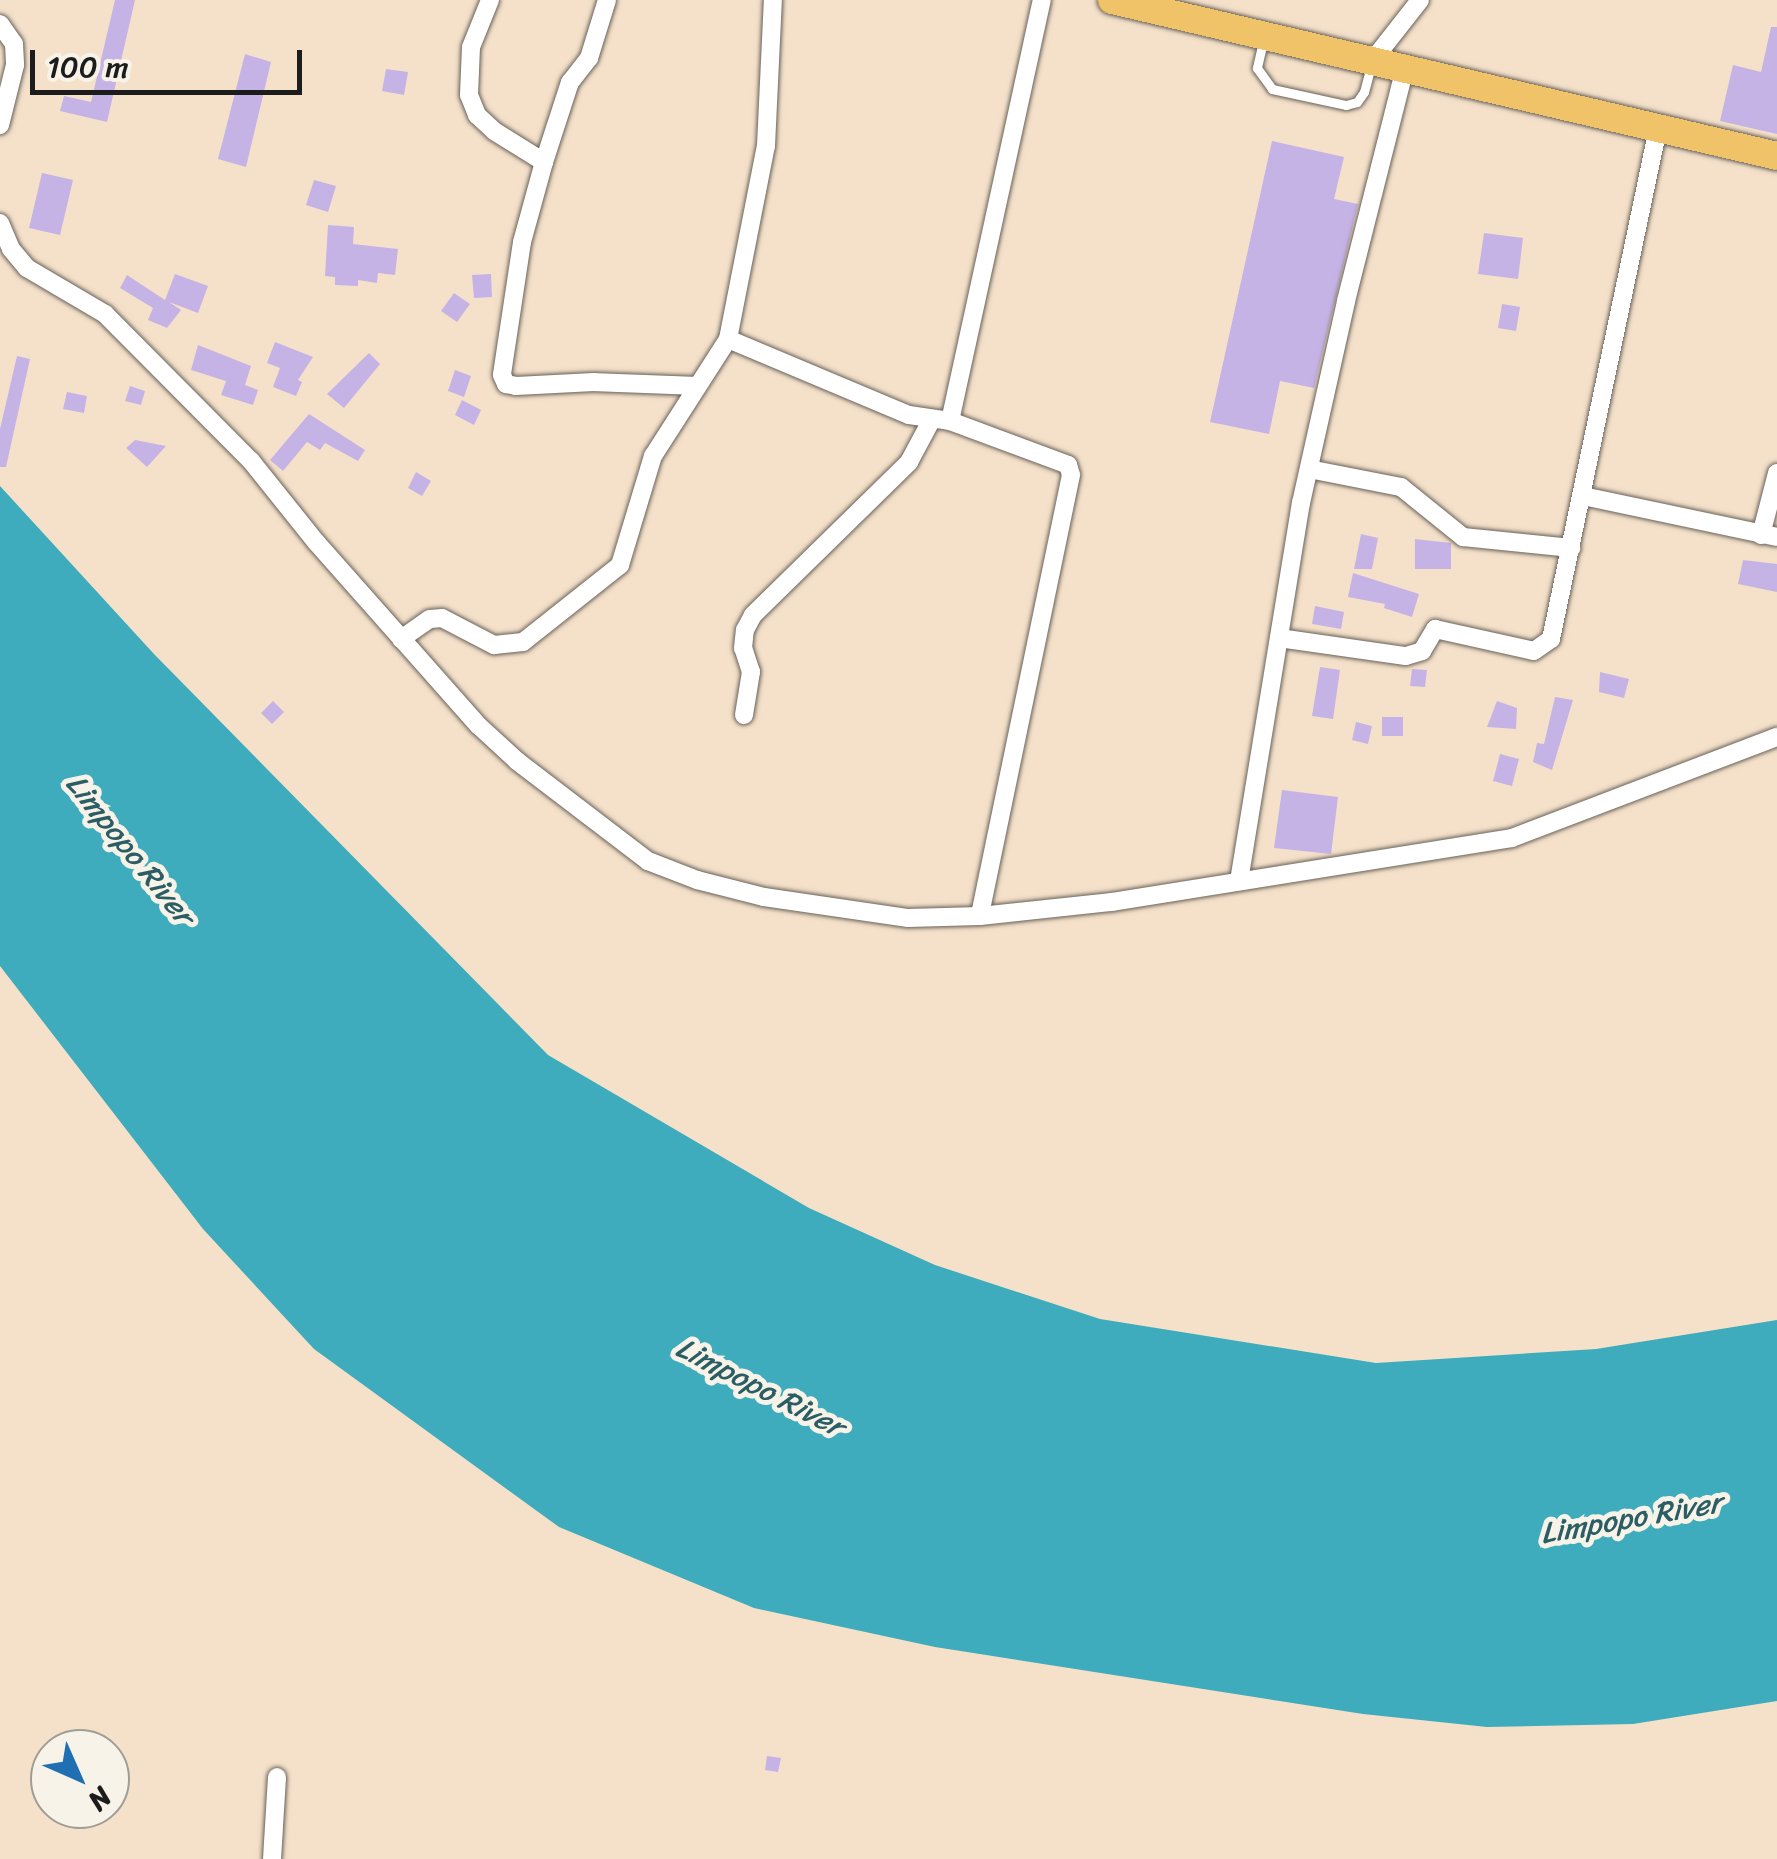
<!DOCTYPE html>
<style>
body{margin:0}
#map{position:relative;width:1777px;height:1859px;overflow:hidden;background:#f5e1ca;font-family:Sriracha,sans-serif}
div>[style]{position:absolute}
.water>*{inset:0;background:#3eacbc}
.building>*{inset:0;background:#c5b3e6}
.roads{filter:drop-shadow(0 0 2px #686159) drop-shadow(0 0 2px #686159)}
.service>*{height:9px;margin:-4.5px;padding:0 4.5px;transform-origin:4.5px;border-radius:4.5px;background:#fff}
.minor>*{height:18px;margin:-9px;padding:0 9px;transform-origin:9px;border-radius:9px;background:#fff}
.trunk>*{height:28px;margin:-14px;padding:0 14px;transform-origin:14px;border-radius:14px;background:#f1c369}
span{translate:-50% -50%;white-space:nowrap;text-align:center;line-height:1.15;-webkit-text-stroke:10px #f7f3e8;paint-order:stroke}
.water-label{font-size:30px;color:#2b5d64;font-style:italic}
.north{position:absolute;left:30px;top:1729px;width:100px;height:100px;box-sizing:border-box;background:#f7f3e8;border:2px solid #9f9d96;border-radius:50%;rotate:135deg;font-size:28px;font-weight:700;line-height:40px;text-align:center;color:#1c1c1c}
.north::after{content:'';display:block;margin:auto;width:35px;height:45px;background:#1f6fb2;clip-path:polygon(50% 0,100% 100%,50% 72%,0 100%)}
.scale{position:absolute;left:30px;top:50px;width:272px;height:45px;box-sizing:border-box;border:5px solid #1c1c1c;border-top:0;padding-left:12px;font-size:30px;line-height:35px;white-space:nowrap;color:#1c1c1c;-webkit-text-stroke:8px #f7f3e8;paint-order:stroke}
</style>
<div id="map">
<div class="water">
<i style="clip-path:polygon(0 486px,154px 654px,548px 1055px,809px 1208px,935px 1265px,1100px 1319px,1376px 1363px,1596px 1349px,1777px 1320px,1777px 1701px,1633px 1724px,1487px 1727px,1363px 1714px,935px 1647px,754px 1608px,559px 1527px,314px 1349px,203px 1229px,0 966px)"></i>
</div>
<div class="building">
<i style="clip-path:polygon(115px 0,135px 0,107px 122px,60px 111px,64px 96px,91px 102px)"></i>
<i style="clip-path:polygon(1771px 27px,1777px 27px,1777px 134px,1720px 121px,1733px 65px,1761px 72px)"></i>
<i style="clip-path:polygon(245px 54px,271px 62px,246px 167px,218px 159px)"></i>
<i style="clip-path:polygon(386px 69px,408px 72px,404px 95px,382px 91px)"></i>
<i style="clip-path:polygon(1272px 141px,1344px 157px,1334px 199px,1358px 204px,1314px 388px,1280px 381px,1269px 434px,1210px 422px)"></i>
<i style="clip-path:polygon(42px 173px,73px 180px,60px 235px,29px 228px)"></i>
<i style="clip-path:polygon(314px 180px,336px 186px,328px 212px,306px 205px)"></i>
<i style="clip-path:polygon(328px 225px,354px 227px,353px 244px,398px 249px,395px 275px,378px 273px,377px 283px,358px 280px,358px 286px,335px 285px,335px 277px,325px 276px)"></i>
<i style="clip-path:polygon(1484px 233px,1523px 238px,1518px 279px,1478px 274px)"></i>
<i style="clip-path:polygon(175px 274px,208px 286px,198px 313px,169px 302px,181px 310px,167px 328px,148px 320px,153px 308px,120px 288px,127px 275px,165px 300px)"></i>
<i style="clip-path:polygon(491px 274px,492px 297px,474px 298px,472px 275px)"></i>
<i style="clip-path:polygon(454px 293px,470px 304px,457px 322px,441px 311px)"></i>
<i style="clip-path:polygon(1502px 304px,1520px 307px,1516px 331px,1498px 328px)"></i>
<i style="clip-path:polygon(275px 342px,313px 357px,298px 380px,302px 382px,296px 396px,273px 387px,280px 368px,267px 363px)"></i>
<i style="clip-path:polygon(198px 345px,251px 366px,245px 385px,258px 390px,253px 405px,221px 395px,226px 381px,191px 370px)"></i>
<i style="clip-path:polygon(369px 353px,380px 364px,344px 408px,327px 394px)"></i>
<i style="clip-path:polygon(17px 356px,30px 359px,6px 467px,0 467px,0 429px)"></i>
<i style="clip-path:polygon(455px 370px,471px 376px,464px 397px,448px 391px)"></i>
<i style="clip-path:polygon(130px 386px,145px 391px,141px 405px,125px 401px)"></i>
<i style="clip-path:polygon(67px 392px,87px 396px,84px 413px,63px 409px)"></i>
<i style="clip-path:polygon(462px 400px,481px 410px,474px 425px,455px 415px)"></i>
<i style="clip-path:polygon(309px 414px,365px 450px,358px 461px,325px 443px,320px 450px,307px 442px,283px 471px,270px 460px)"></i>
<i style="clip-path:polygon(135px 440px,166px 446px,147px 467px,126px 448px)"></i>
<i style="clip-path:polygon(416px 472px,431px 481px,422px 496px,408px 488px)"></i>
<i style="clip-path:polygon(1361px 534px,1378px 538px,1372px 569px,1354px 569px)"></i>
<i style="clip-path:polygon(1415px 539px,1451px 543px,1451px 569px,1415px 569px)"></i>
<i style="clip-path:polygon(1743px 560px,1777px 564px,1777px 592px,1738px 584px)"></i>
<i style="clip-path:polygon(1353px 573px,1419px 594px,1412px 617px,1384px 608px,1385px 604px,1348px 597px)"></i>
<i style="clip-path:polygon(1315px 606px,1344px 612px,1341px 629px,1312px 624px)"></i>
<i style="clip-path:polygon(1320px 667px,1340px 670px,1333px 719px,1312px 716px)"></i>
<i style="clip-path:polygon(1412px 669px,1427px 670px,1425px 687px,1410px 686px)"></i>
<i style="clip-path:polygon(1600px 672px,1629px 679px,1624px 698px,1599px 692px)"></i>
<i style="clip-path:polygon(1555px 697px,1573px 700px,1552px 770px,1533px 762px,1537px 743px,1544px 744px)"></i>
<i style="clip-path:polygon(273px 701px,284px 712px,272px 724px,261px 713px)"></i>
<i style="clip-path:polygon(1497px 701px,1517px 708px,1516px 729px,1487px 727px)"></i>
<i style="clip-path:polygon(1382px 717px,1403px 717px,1403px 736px,1382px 736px)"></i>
<i style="clip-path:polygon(1356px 722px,1372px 726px,1368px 744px,1352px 740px)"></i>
<i style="clip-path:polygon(1500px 754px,1519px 759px,1512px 786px,1493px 781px)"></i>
<i style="clip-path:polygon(1282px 790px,1338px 797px,1331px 854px,1274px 848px)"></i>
<i style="clip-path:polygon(767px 1756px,781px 1758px,778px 1772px,765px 1770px)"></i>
</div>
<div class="roads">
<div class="service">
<i style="left:1264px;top:37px;width:32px;rotate:103deg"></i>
<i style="left:1257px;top:68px;width:26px;rotate:54deg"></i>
<i style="left:1272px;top:89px;width:76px;rotate:12.2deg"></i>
<i style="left:1346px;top:105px;width:11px;rotate:-15deg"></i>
<i style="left:1357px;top:102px;width:12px;rotate:-55deg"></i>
<i style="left:1364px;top:92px;width:27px;rotate:-75deg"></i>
</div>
<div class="minor">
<i style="left:490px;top:0;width:51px;rotate:112deg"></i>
<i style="left:471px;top:47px;width:48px;rotate:92.4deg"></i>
<i style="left:469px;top:95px;width:22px;rotate:68deg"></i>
<i style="left:477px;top:115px;width:23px;rotate:43deg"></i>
<i style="left:494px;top:131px;width:59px;rotate:31.8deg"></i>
<i style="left:607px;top:0;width:61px;rotate:107.2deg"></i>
<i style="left:589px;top:58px;width:31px;rotate:128deg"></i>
<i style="left:570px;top:82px;width:84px;rotate:108deg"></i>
<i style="left:544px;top:162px;width:83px;rotate:105.4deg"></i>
<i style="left:522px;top:242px;width:134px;rotate:98.6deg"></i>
<i style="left:502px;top:375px;width:10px;rotate:66deg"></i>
<i style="left:506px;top:384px;width:10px;rotate:11deg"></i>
<i style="left:516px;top:386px;width:78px;rotate:-2.9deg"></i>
<i style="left:594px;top:382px;width:102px;rotate:2.2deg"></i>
<i style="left:0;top:24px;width:24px;rotate:55deg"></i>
<i style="left:14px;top:44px;width:21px;rotate:87deg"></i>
<i style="left:15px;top:65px;width:62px;rotate:104deg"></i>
<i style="left:1373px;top:60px;width:76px;rotate:-51.9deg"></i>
<i style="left:0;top:223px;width:28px;rotate:67deg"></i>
<i style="left:11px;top:249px;width:25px;rotate:50deg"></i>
<i style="left:27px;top:268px;width:91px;rotate:30.5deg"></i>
<i style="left:105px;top:314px;width:207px;rotate:45.2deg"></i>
<i style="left:251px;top:461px;width:104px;rotate:51.3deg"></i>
<i style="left:316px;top:542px;width:246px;rotate:48.5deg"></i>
<i style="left:479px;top:726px;width:52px;rotate:42.6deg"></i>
<i style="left:517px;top:761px;width:165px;rotate:37.4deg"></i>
<i style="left:648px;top:861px;width:53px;rotate:21.2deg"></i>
<i style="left:697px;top:880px;width:69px;rotate:14.2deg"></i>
<i style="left:764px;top:897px;width:146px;rotate:8.3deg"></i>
<i style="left:908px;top:918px;width:72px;rotate:-1.6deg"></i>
<i style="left:980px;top:916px;width:133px;rotate:-6.1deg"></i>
<i style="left:1112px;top:902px;width:405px;rotate:-9.1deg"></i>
<i style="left:1512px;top:838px;width:284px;rotate:-20.9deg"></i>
<i style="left:728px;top:339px;width:196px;rotate:22.8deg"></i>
<i style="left:909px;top:415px;width:41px;rotate:8.3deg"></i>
<i style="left:950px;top:421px;width:126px;rotate:20.4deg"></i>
<i style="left:1068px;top:465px;width:10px;rotate:73deg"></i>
<i style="left:1071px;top:475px;width:450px;rotate:101.7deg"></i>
<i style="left:950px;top:421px;width:431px;rotate:-77.7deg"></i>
<i style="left:1309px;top:469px;width:94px;rotate:11.1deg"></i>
<i style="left:1401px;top:487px;width:80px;rotate:38.9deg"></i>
<i style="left:1463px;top:537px;width:109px;rotate:5.8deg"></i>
<i style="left:1583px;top:496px;width:198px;rotate:11.9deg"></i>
<i style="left:1761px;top:535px;width:64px;rotate:-75.5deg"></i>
<i style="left:1279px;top:638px;width:128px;rotate:8.1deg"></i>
<i style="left:1406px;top:656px;width:17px;rotate:-17deg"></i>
<i style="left:1422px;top:651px;width:26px;rotate:-59deg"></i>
<i style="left:1435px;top:629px;width:101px;rotate:12.5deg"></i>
<i style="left:1534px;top:651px;width:21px;rotate:-35deg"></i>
<i style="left:1551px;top:639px;width:522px;rotate:-78.17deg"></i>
<i style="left:401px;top:639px;width:35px;rotate:-35deg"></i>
<i style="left:430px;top:619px;width:12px;rotate:-5deg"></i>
<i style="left:442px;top:618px;width:59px;rotate:27.4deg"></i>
<i style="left:494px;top:645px;width:29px;rotate:-6deg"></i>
<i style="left:523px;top:642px;width:124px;rotate:-38.4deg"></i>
<i style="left:620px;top:565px;width:114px;rotate:-73.2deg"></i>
<i style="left:653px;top:456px;width:139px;rotate:-57.3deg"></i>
<i style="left:728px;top:339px;width:197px;rotate:-78.9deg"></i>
<i style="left:766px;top:146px;width:146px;rotate:-87.3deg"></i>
<i style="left:744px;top:715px;width:44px;rotate:-80.8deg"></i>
<i style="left:751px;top:672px;width:25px;rotate:-108deg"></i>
<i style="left:743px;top:648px;width:18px;rotate:-84deg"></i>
<i style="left:745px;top:630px;width:17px;rotate:-62deg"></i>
<i style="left:753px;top:615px;width:219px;rotate:-44.4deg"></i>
<i style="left:909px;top:462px;width:47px;rotate:-61.8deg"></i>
<i style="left:1239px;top:881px;width:383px;rotate:-80.7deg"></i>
<i style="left:1301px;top:503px;width:207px;rotate:-77.4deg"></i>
<i style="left:1346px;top:301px;width:240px;rotate:-75.8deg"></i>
<i style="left:272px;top:1859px;width:82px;rotate:-86.5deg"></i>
</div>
<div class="trunk">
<i style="left:1112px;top:0;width:683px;rotate:13.2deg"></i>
</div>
</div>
<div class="water-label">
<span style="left:130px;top:849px;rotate:51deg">Limpopo River</span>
<span style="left:760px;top:1387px;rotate:27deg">Limpopo River</span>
<span style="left:1631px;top:1518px;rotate:-10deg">Limpopo River</span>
</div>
<div class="north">N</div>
<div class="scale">100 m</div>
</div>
